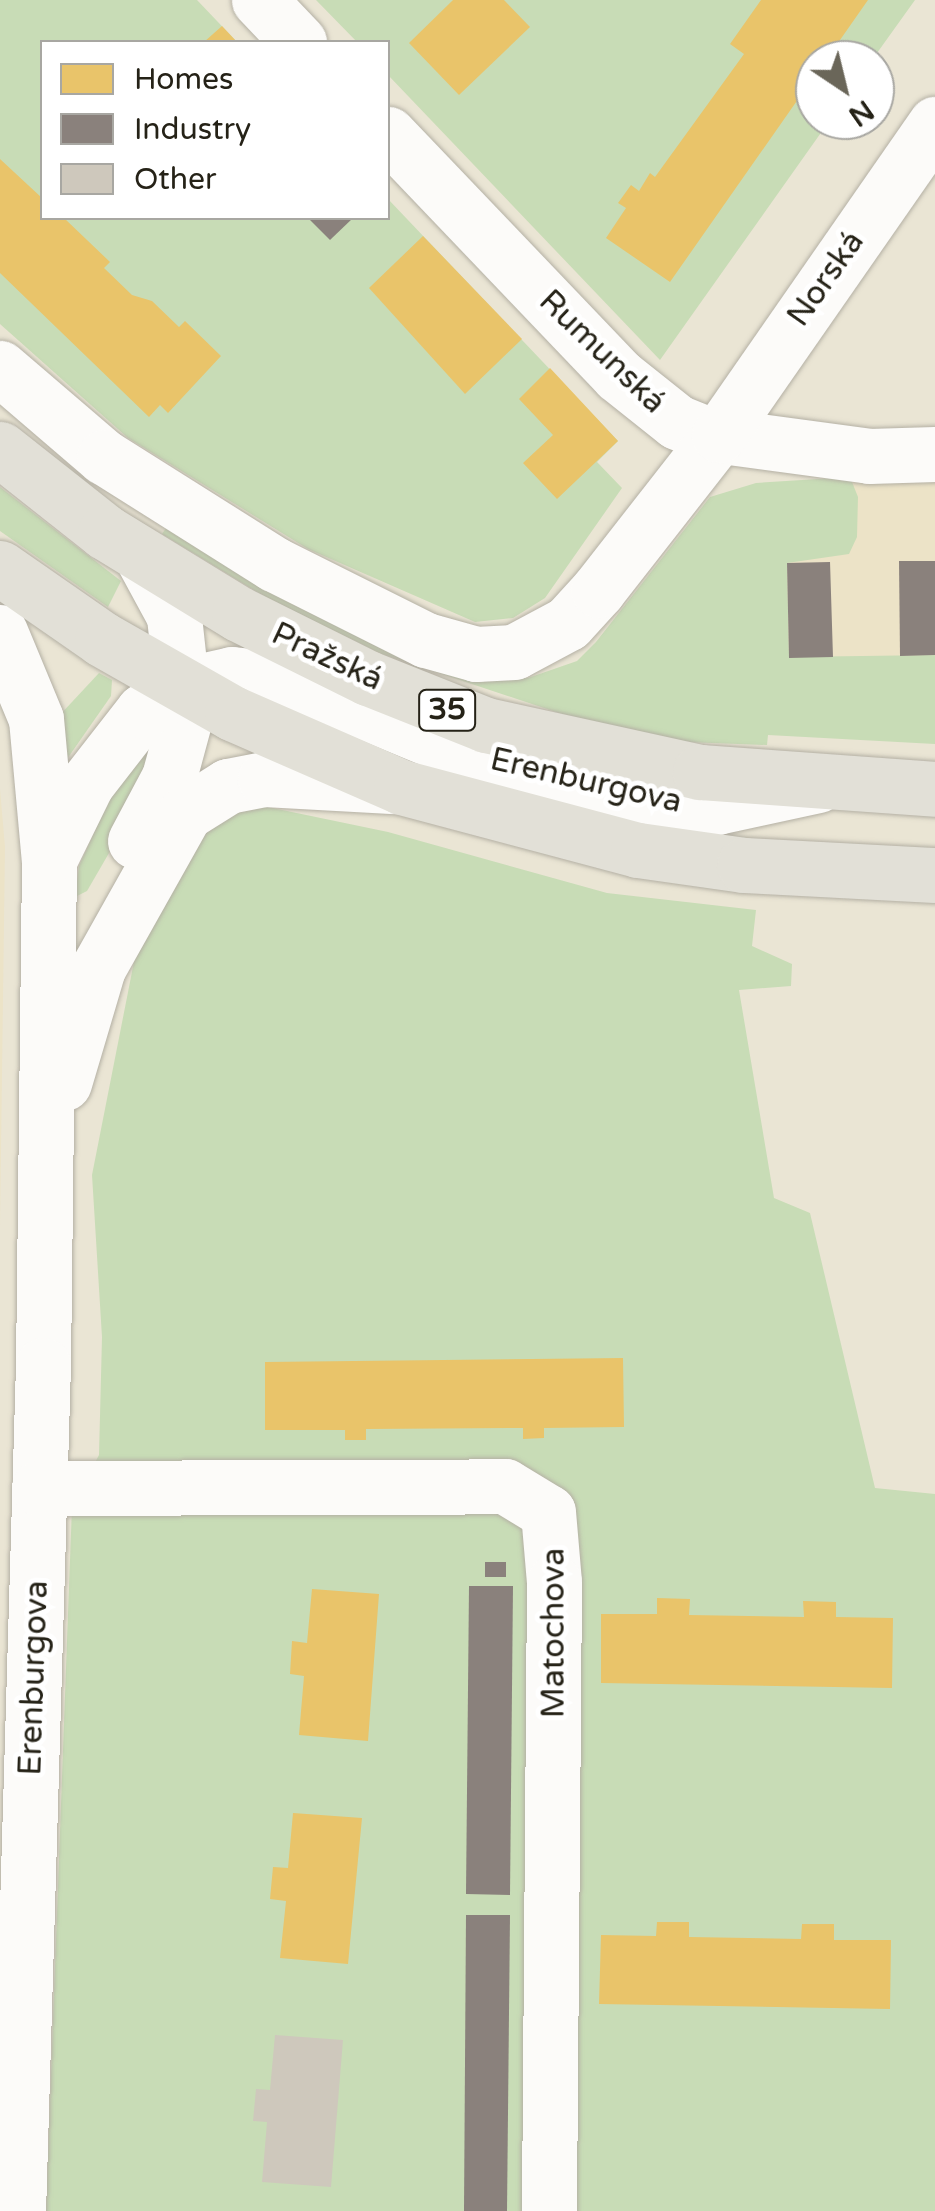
<!DOCTYPE html>
<meta charset="utf-8">
<style>
body{margin:0}
#map{position:relative;width:935px;height:2211px;overflow:hidden;background:#eae5d4;font-family:"Varela Round",sans-serif}
div>[style]{position:absolute}
.built>*{inset:0;background:#ece3c7}
.green>*{inset:0;background:#c8dcb6}
.homes>*{inset:0;background:#e9c46a}
.industry>*{inset:0;background:#8a817c}
.building>*{inset:0;background:#cec8bc}
.roads{filter:drop-shadow(0 0 2px #b4b0a4) drop-shadow(0 0 2px #b4b0a4)}
.minor>*{height:55px;margin:-27.5px;padding:0 27.5px;transform-origin:27.5px;border-radius:27.5px;background:#fcfbf9}
.major>*{height:55px;margin:-27.5px;padding:0 27.5px;transform-origin:27.5px;border-radius:27.5px;background:#e2e0d7}
span{translate:-50% -50%;white-space:nowrap;text-align:center;line-height:1.15;-webkit-text-stroke:10px #fff;paint-order:stroke}
.shield-label span{padding:2px 8px;background:#fff;border:2px solid;border-radius:8px;-webkit-text-stroke-width:0}
.shield-label{font-size:30px;color:#252217;font-weight:700}
.street-label{font-size:32px;color:#252217}
.legend{position:absolute;left:40px;top:40px;width:350px;height:180px;box-sizing:border-box;background:#fff;border:2px solid #a8a7a2;margin:0;padding:12px 18px;list-style:none;font-size:30px;color:#252217}
.legend li{display:flex;align-items:center;gap:20px;height:50px}
.legend b{width:50px;border:2px solid #a8a7a2}
.north{position:absolute;left:795px;top:40px;width:100px;height:100px;box-sizing:border-box;background:#fff;border:2px solid #a8a7a2;border-radius:50%;rotate:145deg;font-size:28px;font-weight:700;line-height:40px;text-align:center;color:#252217}
.north::after{content:'';display:block;margin:auto;width:35px;height:45px;background:#6a6659;clip-path:polygon(50% 0,100% 100%,50% 72%,0 100%)}
</style>
<div id="map">
<div class="built">
<i style="clip-path:polygon(935px 433px,935px 715px,712px 619px,875px 436px)"></i>
<i style="clip-path:polygon(0 789px,5px 847px,0 1227px)"></i>
</div>
<div class="green">
<i style="clip-path:polygon(0 0,197px 0,237px 42px,42px 42px,42px 218px,388px 218px,388px 199px,618px 441px,597px 462px,622px 488px,545px 598px,513px 618px,475px 622px,308px 549px,128px 438px,0 324px)"></i>
<i style="clip-path:polygon(316px 0,915px 0,872px 60px,815px 60px,815px 120px,830px 120px,660px 360px,388px 75px,388px 42px,357px 42px)"></i>
<i style="clip-path:polygon(850px 477px,858px 497px,857px 537px,849px 554px,787px 563px,789px 657px,935px 655px,935px 744px,768px 735px,767px 745px,686px 742px,577px 719px,382px 654px,267px 598px,162px 534px,168px 525px,510px 679px,528px 678px,577px 661px,596px 642px,710px 497px,756px 483px)"></i>
<i style="clip-path:polygon(0 487px,121px 581px,108px 607px,0 531px)"></i>
<i style="clip-path:polygon(99px 673px,112px 680px,111px 696px,67px 759px,58px 717px)"></i>
<i style="clip-path:polygon(161px 733px,116px 841px,87px 891px,75px 897px,79px 866px,123px 768px)"></i>
<i style="clip-path:polygon(263px 806px,388px 832px,607px 893px,756px 910px,752px 946px,792px 964px,791px 986px,739px 990px,774px 1198px,810px 1213px,875px 1488px,935px 1494px,935px 2211px,46px 2211px,72px 1506px,99px 1455px,102px 1337px,92px 1175px,143px 916px,181px 849px,232px 813px)"></i>
</div>
<div class="homes">
<i style="clip-path:polygon(453px 0,504px 0,530px 27px,459px 95px,409px 43px)"></i>
<i style="clip-path:polygon(761px 0,868px 0,826px 60px,815px 60px,815px 75px,670px 282px,606px 238px,626px 208px,618px 203px,631px 185px,639px 191px,650px 173px,655px 177px,744px 54px,730px 44px)"></i>
<i style="clip-path:polygon(222px 26px,237px 42px,204px 42px)"></i>
<i style="clip-path:polygon(0 159px,42px 198px,42px 218px,64px 218px,110px 262px,104px 268px,132px 295px,152px 301px,179px 327px,185px 321px,221px 356px,168px 413px,160px 405px,149px 417px,0 273px)"></i>
<i style="clip-path:polygon(423px 236px,522px 339px,465px 394px,369px 288px)"></i>
<i style="clip-path:polygon(550px 368px,618px 441px,557px 499px,523px 463px,553px 435px,519px 399px)"></i>
<i style="clip-path:polygon(623px 1358px,624px 1427px,544px 1428px,544px 1438px,523px 1439px,523px 1428px,366px 1429px,366px 1440px,345px 1440px,345px 1430px,265px 1430px,265px 1362px)"></i>
<i style="clip-path:polygon(312px 1589px,379px 1594px,368px 1741px,299px 1735px,304px 1676px,290px 1674px,292px 1641px,307px 1643px)"></i>
<i style="clip-path:polygon(657px 1598px,690px 1599px,689px 1615px,804px 1617px,803px 1601px,836px 1602px,836px 1617px,893px 1618px,892px 1688px,601px 1683px,601px 1614px,657px 1614px)"></i>
<i style="clip-path:polygon(293px 1813px,362px 1818px,348px 1964px,280px 1958px,286px 1901px,270px 1899px,273px 1867px,288px 1868px)"></i>
<i style="clip-path:polygon(657px 1922px,689px 1922px,689px 1937px,801px 1939px,802px 1924px,834px 1924px,834px 1940px,891px 1940px,890px 2009px,599px 2004px,601px 1935px,656px 1936px)"></i>
</div>
<div class="industry">
<i style="clip-path:polygon(308px 218px,353px 218px,330px 240px)"></i>
<i style="clip-path:polygon(899px 561px,935px 561px,935px 655px,900px 656px)"></i>
<i style="clip-path:polygon(830px 562px,833px 657px,789px 658px,787px 563px)"></i>
<i style="clip-path:polygon(485px 1562px,506px 1562px,506px 1577px,485px 1577px)"></i>
<i style="clip-path:polygon(469px 1586px,513px 1586px,510px 1895px,466px 1894px)"></i>
<i style="clip-path:polygon(466px 1915px,510px 1915px,507px 2211px,464px 2211px)"></i>
</div>
<div class="building">
<i style="clip-path:polygon(275px 2035px,343px 2040px,331px 2187px,262px 2182px,267px 2122px,253px 2121px,256px 2089px,270px 2090px)"></i>
</div>
<div class="roads">
<div class="minor">
<i style="left:259px;top:0;width:58px;rotate:46.4deg"></i>
<i style="left:388px;top:134px;width:333px;rotate:46.3deg"></i>
<i style="left:618px;top:375px;width:75px;rotate:38.5deg"></i>
<i style="left:677px;top:422px;width:32px;rotate:22deg"></i>
<i style="left:707px;top:434px;width:163px;rotate:7.7deg"></i>
<i style="left:869px;top:456px;width:66px;rotate:-1.7deg"></i>
<i style="left:0;top:368px;width:137px;rotate:40.6deg"></i>
<i style="left:104px;top:457px;width:201px;rotate:32.2deg"></i>
<i style="left:274px;top:564px;width:170px;rotate:26.6deg"></i>
<i style="left:426px;top:640px;width:52px;rotate:15.6deg"></i>
<i style="left:476px;top:654px;width:38px;rotate:-3deg"></i>
<i style="left:514px;top:652px;width:61px;rotate:-28.2deg"></i>
<i style="left:568px;top:623px;width:45px;rotate:-47.7deg"></i>
<i style="left:598px;top:590px;width:197px;rotate:-52deg"></i>
<i style="left:719px;top:435px;width:379px;rotate:-55.2deg"></i>
<i style="left:0;top:632px;width:94px;rotate:67.5deg"></i>
<i style="left:36px;top:719px;width:143px;rotate:84.8deg"></i>
<i style="left:49px;top:861px;width:504px;rotate:90.68deg"></i>
<i style="left:43px;top:1365px;width:846px;rotate:91.69deg"></i>
<i style="left:135px;top:841px;width:72px;rotate:-62deg"></i>
<i style="left:169px;top:777px;width:61px;rotate:-74.8deg"></i>
<i style="left:185px;top:718px;width:103px;rotate:-96.2deg"></i>
<i style="left:174px;top:616px;width:69px;rotate:-118.4deg"></i>
<i style="left:52px;top:854px;width:79px;rotate:-63.8deg"></i>
<i style="left:87px;top:783px;width:91px;rotate:-52.1deg"></i>
<i style="left:143px;top:711px;width:48px;rotate:-33deg"></i>
<i style="left:183px;top:685px;width:50px;rotate:-12.7deg"></i>
<i style="left:232px;top:674px;width:56px;rotate:6.1deg"></i>
<i style="left:288px;top:680px;width:183px;rotate:22.5deg"></i>
<i style="left:457px;top:750px;width:196px;rotate:14.2deg"></i>
<i style="left:647px;top:798px;width:71px;rotate:7.3deg"></i>
<i style="left:717px;top:807px;width:103px;rotate:-12.3deg"></i>
<i style="left:64px;top:1083px;width:120px;rotate:-73.5deg"></i>
<i style="left:98px;top:968px;width:178px;rotate:-60.7deg"></i>
<i style="left:185px;top:813px;width:51px;rotate:-32.1deg"></i>
<i style="left:228px;top:786px;width:38px;rotate:-11deg"></i>
<i style="left:265px;top:779px;width:126px;rotate:3.2deg"></i>
<i style="left:39px;top:1488px;width:466px;rotate:-0.2deg"></i>
<i style="left:505px;top:1486px;width:50px;rotate:31.2deg"></i>
<i style="left:548px;top:1512px;width:70px;rotate:85.1deg"></i>
<i style="left:554px;top:1582px;width:629px;rotate:90.46deg"></i>
</div>
<div class="major">
<i style="left:0;top:449px;width:134px;rotate:38.3deg"></i>
<i style="left:105px;top:532px;width:157px;rotate:31.5deg"></i>
<i style="left:239px;top:614px;width:144px;rotate:26.4deg"></i>
<i style="left:368px;top:678px;width:127px;rotate:21.7deg"></i>
<i style="left:486px;top:725px;width:219px;rotate:12.4deg"></i>
<i style="left:700px;top:772px;width:236px;rotate:4.1deg"></i>
<i style="left:0;top:568px;width:124px;rotate:34.8deg"></i>
<i style="left:102px;top:639px;width:150px;rotate:29.6deg"></i>
<i style="left:232px;top:713px;width:184px;rotate:23.6deg"></i>
<i style="left:401px;top:787px;width:245px;rotate:14.9deg"></i>
<i style="left:638px;top:850px;width:107px;rotate:8.1deg"></i>
<i style="left:744px;top:865px;width:191px;rotate:3deg"></i>
</div>
</div>
<div class="shield-label">
<span style="left:447px;top:710px">35</span>
</div>
<div class="street-label">
<span style="left:826px;top:279px;rotate:-55deg">Norská</span>
<span style="left:602px;top:352px;rotate:44deg">Rumunská</span>
<span style="left:327px;top:657px;rotate:25deg">Pražská</span>
<span style="left:586px;top:781px;rotate:13deg">Erenburgova</span>
<span style="left:554px;top:1633px;rotate:-90deg">Matochova</span>
<span style="left:34px;top:1678px;rotate:-88deg">Erenburgova</span>
</div>
<ul class="legend">
<li><b style="height:28px;background:#e9c46a"></b>Homes</li>
<li><b style="height:28px;background:#8a817c"></b>Industry</li>
<li><b style="height:28px;background:#cec8bc"></b>Other</li>
</ul>
<div class="north">N</div>
</div>
